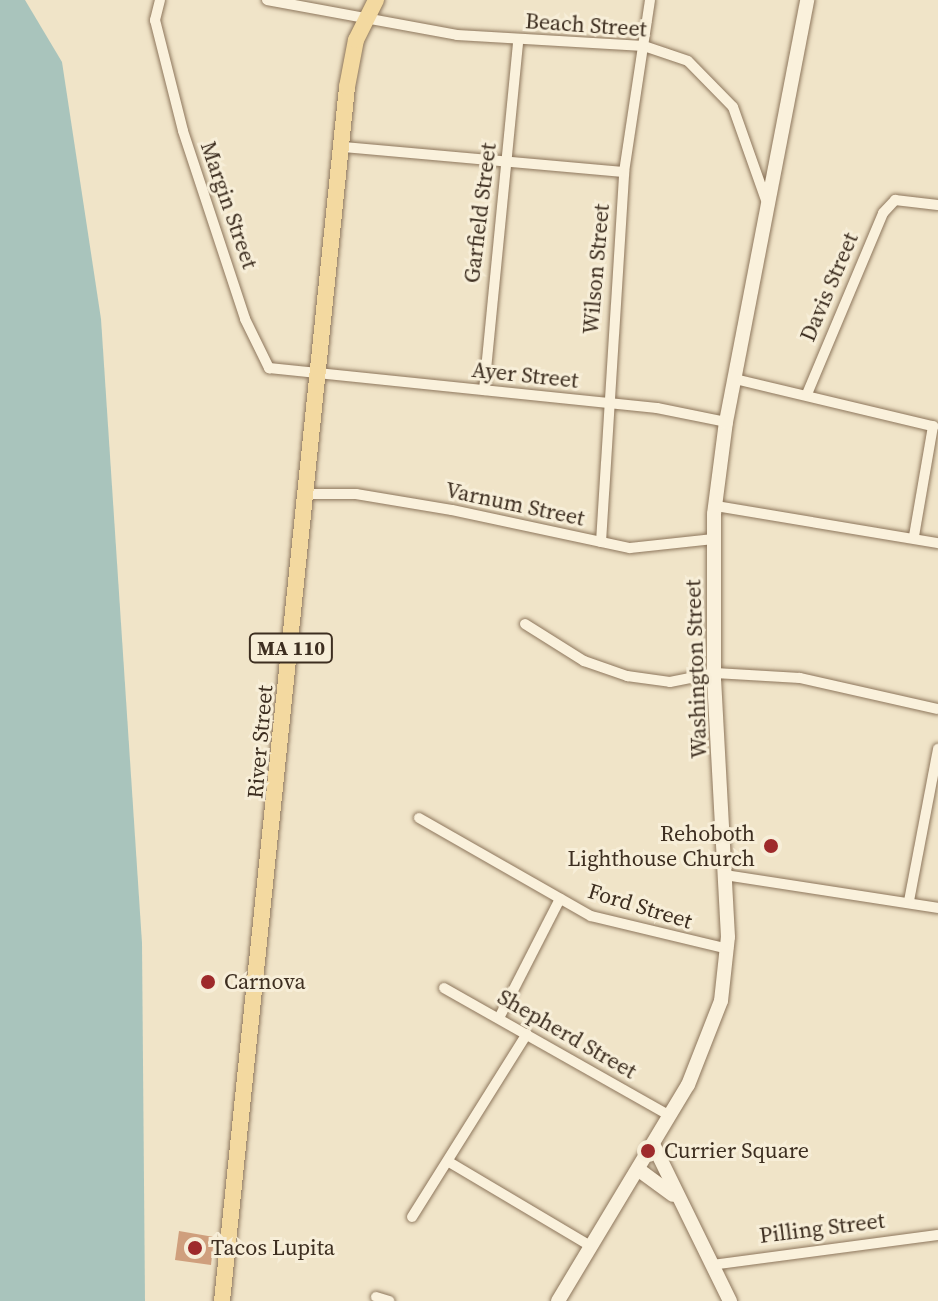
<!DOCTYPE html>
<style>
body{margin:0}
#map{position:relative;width:938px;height:1301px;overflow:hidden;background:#f0e4c8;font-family:"Source Serif 4",serif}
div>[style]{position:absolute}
.water>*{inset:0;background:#a9c4bc}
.building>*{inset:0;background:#cf9f7d}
.roads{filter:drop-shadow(0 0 2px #8d765c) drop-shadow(0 0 2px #8d765c)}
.street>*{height:10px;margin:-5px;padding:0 5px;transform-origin:5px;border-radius:5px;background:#faf1dc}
.secondary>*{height:14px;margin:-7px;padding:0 7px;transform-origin:7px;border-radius:7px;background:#faf1dc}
.primary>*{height:16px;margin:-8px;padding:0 8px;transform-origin:8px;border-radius:8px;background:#f3d9a0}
.dots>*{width:22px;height:22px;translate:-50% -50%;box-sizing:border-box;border:4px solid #f7eed8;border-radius:50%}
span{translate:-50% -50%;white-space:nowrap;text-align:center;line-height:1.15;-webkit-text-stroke:6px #f7eed8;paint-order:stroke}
.shield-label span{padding:2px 6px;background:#f7eed8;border:2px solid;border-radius:6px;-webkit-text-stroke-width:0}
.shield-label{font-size:20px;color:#3d2e20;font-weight:700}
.street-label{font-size:22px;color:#3d2e20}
.poi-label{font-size:22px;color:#3d2e20}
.right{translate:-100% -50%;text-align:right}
.left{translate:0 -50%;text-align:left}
</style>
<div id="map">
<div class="water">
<i style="clip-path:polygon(0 0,25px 0,62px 62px,101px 319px,142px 943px,145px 1301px,0 1301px)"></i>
</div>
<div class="building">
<i style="clip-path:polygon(179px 1231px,214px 1237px,211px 1265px,175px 1260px)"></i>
</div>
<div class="roads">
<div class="street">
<i style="left:160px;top:0;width:21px;rotate:104deg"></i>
<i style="left:155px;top:20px;width:114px;rotate:75.8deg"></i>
<i style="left:183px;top:131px;width:198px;rotate:71.7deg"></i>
<i style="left:245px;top:319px;width:55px;rotate:63.9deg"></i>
<i style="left:269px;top:368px;width:390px;rotate:5.9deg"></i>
<i style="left:657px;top:408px;width:70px;rotate:11.5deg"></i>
<i style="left:267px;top:0;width:193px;rotate:10.4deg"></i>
<i style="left:457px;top:35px;width:187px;rotate:3.4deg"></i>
<i style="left:644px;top:46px;width:46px;rotate:18.8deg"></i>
<i style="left:688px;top:61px;width:64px;rotate:45.6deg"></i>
<i style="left:733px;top:107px;width:102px;rotate:70.5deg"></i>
<i style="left:343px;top:147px;width:282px;rotate:5.1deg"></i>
<i style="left:735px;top:379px;width:204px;rotate:13.4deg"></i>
<i style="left:933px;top:426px;width:112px;rotate:99.8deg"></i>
<i style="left:484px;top:390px;width:351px;rotate:-84.4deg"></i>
<i style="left:807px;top:394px;width:196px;rotate:-67.2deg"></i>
<i style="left:883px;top:213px;width:18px;rotate:-47deg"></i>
<i style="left:895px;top:200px;width:43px;rotate:6.6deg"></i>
<i style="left:307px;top:494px;width:49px"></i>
<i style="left:356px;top:494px;width:97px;rotate:9.5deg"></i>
<i style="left:452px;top:510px;width:182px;rotate:12.1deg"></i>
<i style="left:630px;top:548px;width:84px;rotate:-6.1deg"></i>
<i style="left:716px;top:506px;width:225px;rotate:9.5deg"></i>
<i style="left:601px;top:542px;width:371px;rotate:-86.4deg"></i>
<i style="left:624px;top:172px;width:174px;rotate:-81.4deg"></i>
<i style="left:525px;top:624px;width:70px;rotate:32.1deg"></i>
<i style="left:584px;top:661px;width:46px;rotate:19.2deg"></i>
<i style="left:627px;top:676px;width:43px;rotate:7.9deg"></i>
<i style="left:670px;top:682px;width:46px;rotate:-11.3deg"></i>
<i style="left:715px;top:673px;width:85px;rotate:3.4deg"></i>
<i style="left:800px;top:678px;width:141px;rotate:12.7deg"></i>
<i style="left:419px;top:818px;width:198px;rotate:29.7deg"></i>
<i style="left:591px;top:916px;width:141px;rotate:13.5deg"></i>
<i style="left:725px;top:875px;width:216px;rotate:8.8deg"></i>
<i style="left:909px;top:901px;width:155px;rotate:-79.2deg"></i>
<i style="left:444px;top:988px;width:260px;rotate:29.5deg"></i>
<i style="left:499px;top:1018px;width:134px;rotate:-62.9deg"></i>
<i style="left:449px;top:1162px;width:166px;rotate:30.7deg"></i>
<i style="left:412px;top:1217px;width:216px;rotate:-57.9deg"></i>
<i style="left:712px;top:1265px;width:228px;rotate:-7.6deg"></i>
<i style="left:376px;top:1297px;width:14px;rotate:17deg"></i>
</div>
<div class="secondary">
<i style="left:654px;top:1146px;width:173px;rotate:63.9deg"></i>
<i style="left:639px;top:1170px;width:42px;rotate:36.3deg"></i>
<i style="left:558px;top:1301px;width:252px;rotate:-59deg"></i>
<i style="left:688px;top:1085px;width:90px;rotate:-68.6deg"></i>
<i style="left:721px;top:1001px;width:64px;rotate:-83.8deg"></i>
<i style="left:728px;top:937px;width:256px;rotate:-93.1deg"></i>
<i style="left:714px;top:681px;width:167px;rotate:-90deg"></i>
<i style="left:714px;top:514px;width:93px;rotate:-82.6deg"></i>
<i style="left:726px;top:422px;width:430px;rotate:-79.1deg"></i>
</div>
<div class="primary">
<i style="left:222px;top:1301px;width:1220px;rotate:-84.12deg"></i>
<i style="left:347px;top:87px;width:48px;rotate:-79.2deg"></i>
<i style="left:356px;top:40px;width:45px;rotate:-63.4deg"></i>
</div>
</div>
<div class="dots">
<i style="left:771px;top:846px;background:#9e2a2b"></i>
<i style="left:208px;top:982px;background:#9e2a2b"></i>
<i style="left:648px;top:1151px;background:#9e2a2b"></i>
<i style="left:195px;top:1248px;background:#9e2a2b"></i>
</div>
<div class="shield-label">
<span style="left:291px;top:648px">MA 110</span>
</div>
<div class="street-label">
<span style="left:586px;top:25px;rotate:4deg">Beach Street</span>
<span style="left:229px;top:205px;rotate:71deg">Margin Street</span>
<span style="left:480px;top:213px;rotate:-83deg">Garfield Street</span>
<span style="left:596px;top:269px;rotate:-85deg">Wilson Street</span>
<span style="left:829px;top:287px;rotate:-67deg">Davis Street</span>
<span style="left:525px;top:375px;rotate:6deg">Ayer Street</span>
<span style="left:515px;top:504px;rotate:12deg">Varnum Street</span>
<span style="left:696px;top:669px;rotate:-92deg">Washington Street</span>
<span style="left:260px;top:742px;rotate:-85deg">River Street</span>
<span style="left:640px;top:906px;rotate:17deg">Ford Street</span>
<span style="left:567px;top:1034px;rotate:30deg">Shepherd Street</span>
<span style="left:822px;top:1228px;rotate:-7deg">Pilling Street</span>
</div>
<div class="poi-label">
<span class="right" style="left:755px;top:846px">Rehoboth<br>Lighthouse Church</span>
<span class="left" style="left:224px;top:982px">Carnova</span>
<span class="left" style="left:664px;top:1151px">Currier Square</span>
<span class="left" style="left:211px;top:1248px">Tacos Lupita</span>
</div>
</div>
